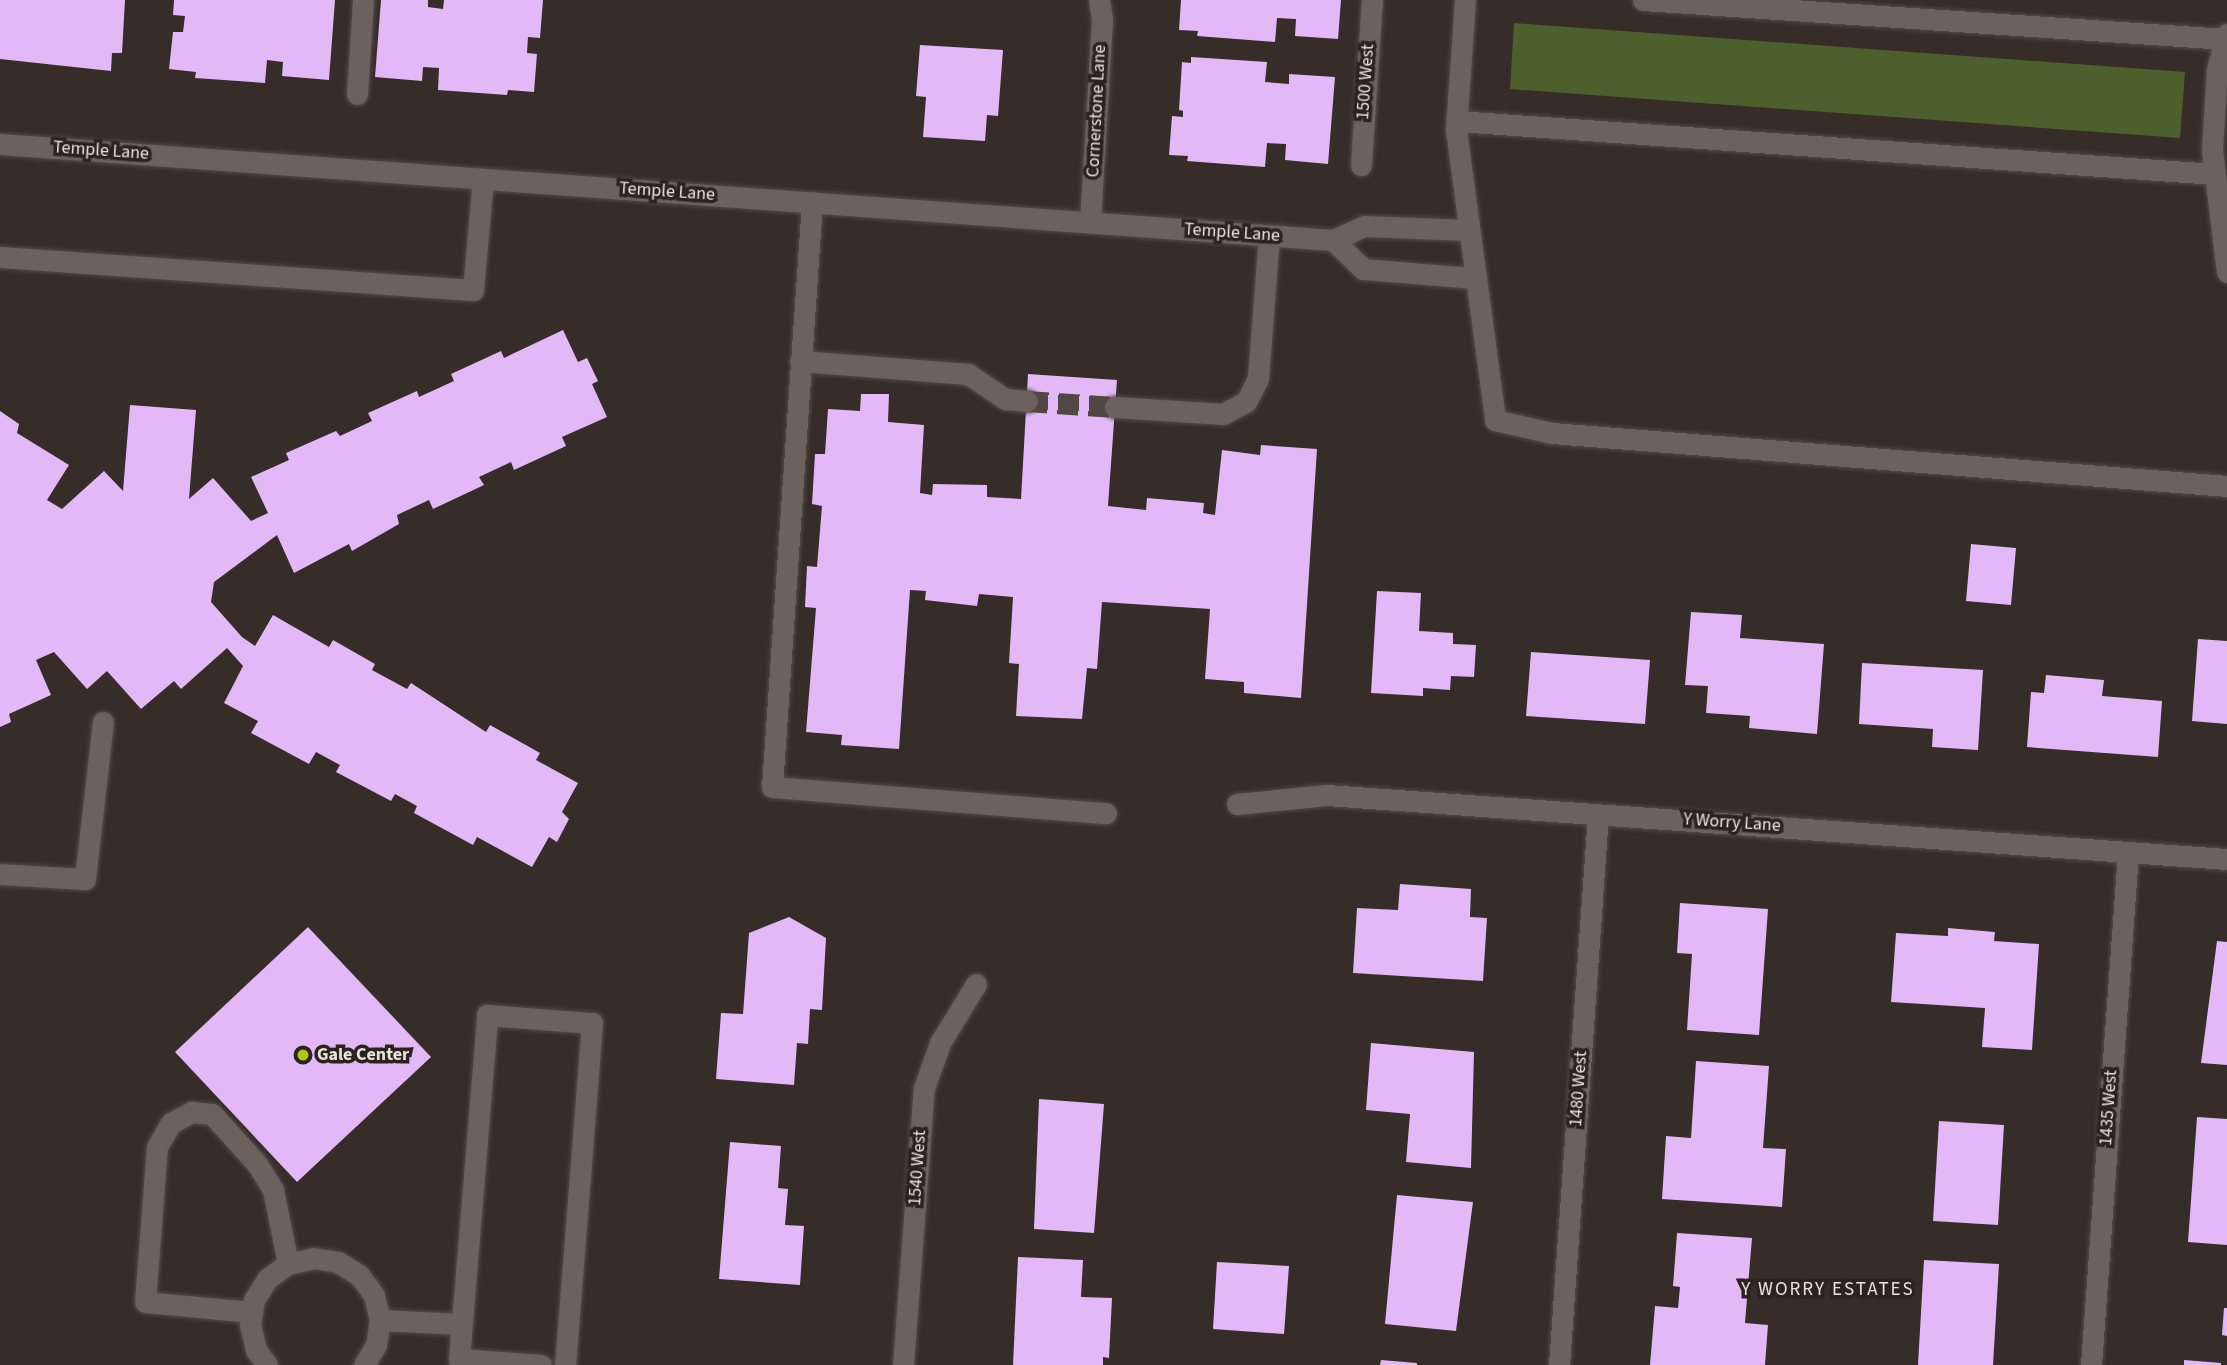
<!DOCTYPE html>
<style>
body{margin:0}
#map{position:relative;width:2227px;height:1365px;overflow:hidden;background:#362c28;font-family:"Source Sans 3",sans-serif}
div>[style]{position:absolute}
.green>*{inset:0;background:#4e5f2e}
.building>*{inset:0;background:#e3b8f7}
.minor-tunnel>*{height:21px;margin-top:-10.5px;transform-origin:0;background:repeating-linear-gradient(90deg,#514743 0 21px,transparent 0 31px)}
.roads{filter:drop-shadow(0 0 2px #534a47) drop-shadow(0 0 2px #534a47)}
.minor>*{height:21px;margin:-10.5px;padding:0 10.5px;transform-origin:10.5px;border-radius:10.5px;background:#6c615c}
.dots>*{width:19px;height:19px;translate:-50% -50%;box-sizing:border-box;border:4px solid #2c231e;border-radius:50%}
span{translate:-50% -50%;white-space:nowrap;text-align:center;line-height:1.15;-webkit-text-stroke:7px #2c231e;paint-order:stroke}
.street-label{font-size:18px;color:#e8e2df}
.poi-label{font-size:18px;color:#e8e2df;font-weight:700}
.left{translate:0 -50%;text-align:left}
.neighbourhood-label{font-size:19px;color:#e8e2df;letter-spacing:2px}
</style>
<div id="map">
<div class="green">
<i style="clip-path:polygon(1514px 23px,2185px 72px,2180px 138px,1510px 89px)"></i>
</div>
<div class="building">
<i style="clip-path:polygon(0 0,125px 0,122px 53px,112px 53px,111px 71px,0 59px)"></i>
<i style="clip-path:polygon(174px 0,335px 0,329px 80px,282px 76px,283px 62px,267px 60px,265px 83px,195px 78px,196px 72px,169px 69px,173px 32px,183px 32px,185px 16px,173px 15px)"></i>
<i style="clip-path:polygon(381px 0,428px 0,428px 7px,443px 9px,444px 0,543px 0,540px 38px,528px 37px,527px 53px,537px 54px,534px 92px,508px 90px,507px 95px,438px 90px,439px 68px,423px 67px,422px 81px,375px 77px)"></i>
<i style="clip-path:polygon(1181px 0,1341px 0,1338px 39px,1295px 36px,1296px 19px,1277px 18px,1275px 42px,1197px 36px,1198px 31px,1179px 30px)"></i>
<i style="clip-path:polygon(920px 45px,1003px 50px,998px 116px,987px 115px,985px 141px,923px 137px,926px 97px,916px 96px)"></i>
<i style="clip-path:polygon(1191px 57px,1267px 62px,1265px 82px,1289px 84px,1289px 74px,1335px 77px,1328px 164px,1285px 160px,1286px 144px,1267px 143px,1265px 167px,1187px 161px,1188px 156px,1169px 155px,1172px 116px,1183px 117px,1183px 111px,1179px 110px,1182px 62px,1191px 63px)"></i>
<i style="clip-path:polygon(563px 330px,578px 362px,587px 358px,598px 381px,592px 384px,607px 417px,562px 437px,566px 446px,514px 470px,511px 462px,479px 477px,484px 485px,433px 509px,429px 500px,397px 515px,399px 524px,352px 551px,349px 544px,294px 573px,277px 535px,214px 582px,211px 602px,242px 637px,255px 646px,273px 615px,329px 647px,333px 640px,375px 664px,372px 670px,407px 689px,411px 683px,486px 732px,490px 725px,540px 753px,536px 760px,578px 783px,562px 812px,569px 819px,557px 842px,549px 837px,532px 867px,477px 837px,473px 845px,414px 813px,417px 806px,395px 794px,391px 801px,336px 772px,340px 765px,316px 752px,309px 764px,251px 733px,258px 721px,224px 703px,243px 666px,227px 648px,181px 689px,174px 681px,141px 709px,107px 671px,87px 689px,54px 652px,36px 660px,51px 695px,9px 714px,11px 722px,0 727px,0 411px,19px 424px,17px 433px,69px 465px,47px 500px,62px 509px,104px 471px,123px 491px,130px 405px,196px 410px,189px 499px,213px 478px,251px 521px,268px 513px,251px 477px,289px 460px,286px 453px,336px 431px,340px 436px,372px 421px,368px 413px,417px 391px,419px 397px,454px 381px,451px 374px,501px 351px,504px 358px)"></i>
<i style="clip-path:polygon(1028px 374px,1117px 380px,1108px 506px,1146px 510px,1147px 498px,1204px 503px,1203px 513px,1215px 515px,1222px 450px,1260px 455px,1261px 445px,1317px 449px,1301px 698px,1244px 693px,1244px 682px,1205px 679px,1210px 609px,1102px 602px,1097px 669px,1087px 668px,1082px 719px,1016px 716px,1019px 664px,1009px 663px,1013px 597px,979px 594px,977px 606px,925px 600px,926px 591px,910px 590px,899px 749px,841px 745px,842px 735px,806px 732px,816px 608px,805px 607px,807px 566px,817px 567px,822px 506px,812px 504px,815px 454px,825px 454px,828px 409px,860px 411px,861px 394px,889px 394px,888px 422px,924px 425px,920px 493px,932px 495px,933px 484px,987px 485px,987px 497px,1021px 499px)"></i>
<i style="clip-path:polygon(1971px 544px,2016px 548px,2011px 605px,1966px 601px)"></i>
<i style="clip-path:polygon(1377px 591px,1421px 593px,1419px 631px,1453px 633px,1453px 644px,1476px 645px,1474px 677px,1451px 676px,1450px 690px,1423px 688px,1423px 696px,1371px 693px)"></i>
<i style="clip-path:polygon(1691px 612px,1742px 615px,1740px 638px,1824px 644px,1817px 734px,1749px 728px,1750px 716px,1706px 713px,1708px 686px,1685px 685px)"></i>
<i style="clip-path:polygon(2198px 639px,2227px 641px,2227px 724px,2192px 721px)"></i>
<i style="clip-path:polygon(1531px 652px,1650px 660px,1645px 724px,1526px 716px)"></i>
<i style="clip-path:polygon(1862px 663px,1983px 670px,1978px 750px,1932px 747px,1933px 729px,1859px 724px)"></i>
<i style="clip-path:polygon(2046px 675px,2104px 680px,2102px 696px,2162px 701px,2158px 757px,2027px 747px,2031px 692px,2044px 693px)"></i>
<i style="clip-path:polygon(1400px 884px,1471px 889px,1470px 917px,1487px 918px,1483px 981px,1353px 973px,1357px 908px,1398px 910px)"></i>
<i style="clip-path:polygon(1680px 903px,1768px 909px,1759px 1035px,1687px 1030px,1692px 954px,1677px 953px)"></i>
<i style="clip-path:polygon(789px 917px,826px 938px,822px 1010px,810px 1009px,808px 1044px,797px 1043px,794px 1085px,716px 1079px,721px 1013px,743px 1014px,749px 933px)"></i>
<i style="clip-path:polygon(308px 927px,431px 1057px,297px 1182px,175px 1052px)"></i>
<i style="clip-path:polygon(1948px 928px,1995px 932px,1994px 941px,2039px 944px,2032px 1050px,1982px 1047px,1985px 1008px,1891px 1002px,1896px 933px,1948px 936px)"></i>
<i style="clip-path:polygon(2217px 941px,2227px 942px,2227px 1065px,2201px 1063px)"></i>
<i style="clip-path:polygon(1371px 1043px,1474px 1052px,1471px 1168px,1406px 1162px,1410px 1114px,1366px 1110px)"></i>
<i style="clip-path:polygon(1696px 1061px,1769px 1066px,1763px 1148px,1786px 1149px,1782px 1207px,1662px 1199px,1666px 1136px,1691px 1138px)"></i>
<i style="clip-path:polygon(1039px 1099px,1104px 1104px,1094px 1233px,1034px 1229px)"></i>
<i style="clip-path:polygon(2197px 1117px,2227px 1119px,2227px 1245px,2188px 1242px)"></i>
<i style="clip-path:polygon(1939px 1121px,2004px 1125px,1998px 1225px,1933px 1221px)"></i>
<i style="clip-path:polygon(730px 1142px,781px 1146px,778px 1188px,788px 1189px,785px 1225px,804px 1226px,800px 1285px,719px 1279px)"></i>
<i style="clip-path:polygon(1397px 1195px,1473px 1202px,1456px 1331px,1385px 1324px)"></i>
<i style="clip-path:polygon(1677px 1233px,1752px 1238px,1745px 1323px,1768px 1325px,1765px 1365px,1650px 1365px,1655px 1306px,1678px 1308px,1680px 1287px,1673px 1286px)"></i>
<i style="clip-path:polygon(1018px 1257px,1083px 1260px,1081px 1297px,1112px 1298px,1109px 1358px,1103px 1357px,1103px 1365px,1013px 1365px)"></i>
<i style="clip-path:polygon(1924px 1260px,1999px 1264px,1993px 1365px,1918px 1365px)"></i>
<i style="clip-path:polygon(1217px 1262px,1289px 1266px,1284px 1334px,1213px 1329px)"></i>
<i style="clip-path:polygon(2224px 1308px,2227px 1308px,2227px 1336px,2222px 1335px)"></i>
<i style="clip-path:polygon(1381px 1360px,1417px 1363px,1417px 1365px,1380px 1365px)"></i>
<i style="clip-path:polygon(2184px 1360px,2221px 1363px,2221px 1365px,2184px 1365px)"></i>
</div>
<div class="minor-tunnel">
<i style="left:1027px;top:401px;width:88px;rotate:3.9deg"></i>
</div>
<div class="roads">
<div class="minor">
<i style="left:1465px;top:0;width:130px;rotate:94deg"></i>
<i style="left:1456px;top:130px;width:293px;rotate:82.3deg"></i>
<i style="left:1495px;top:420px;width:58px;rotate:12.8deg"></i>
<i style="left:1552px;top:433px;width:677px;rotate:4.49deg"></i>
<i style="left:1643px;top:0;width:583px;rotate:3.83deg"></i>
<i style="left:2227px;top:34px;width:35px;rotate:106deg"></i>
<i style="left:2217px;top:68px;width:82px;rotate:93.5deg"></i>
<i style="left:2212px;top:150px;width:123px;rotate:83deg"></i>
<i style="left:357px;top:94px;width:94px;rotate:-86.3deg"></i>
<i style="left:1457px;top:121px;width:759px;rotate:4deg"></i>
<i style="left:0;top:144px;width:1336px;rotate:4.12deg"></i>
<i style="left:1333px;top:240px;width:34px;rotate:-24deg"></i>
<i style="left:1364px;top:226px;width:103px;rotate:2.2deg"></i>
<i style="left:1361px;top:165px;width:165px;rotate:-86.2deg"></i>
<i style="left:812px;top:202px;width:586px;rotate:93.91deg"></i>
<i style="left:772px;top:787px;width:335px;rotate:4.5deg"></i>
<i style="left:1090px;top:222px;width:203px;rotate:-86.6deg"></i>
<i style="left:1102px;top:19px;width:19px;rotate:-99deg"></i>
<i style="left:1333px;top:240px;width:42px;rotate:44deg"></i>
<i style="left:1363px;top:269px;width:110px;rotate:4.7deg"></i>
<i style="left:0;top:257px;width:474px;rotate:4deg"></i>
<i style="left:473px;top:290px;width:111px;rotate:-84.9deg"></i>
<i style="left:800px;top:361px;width:169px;rotate:4.4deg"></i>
<i style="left:968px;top:374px;width:45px;rotate:34deg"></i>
<i style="left:1005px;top:399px;width:22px;rotate:5deg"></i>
<i style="left:1115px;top:407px;width:108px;rotate:3.7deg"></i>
<i style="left:1223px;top:414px;width:26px;rotate:-28deg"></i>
<i style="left:1246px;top:402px;width:27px;rotate:-63deg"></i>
<i style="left:1258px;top:378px;width:143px;rotate:-85.6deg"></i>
<i style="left:1237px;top:804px;width:90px;rotate:-5.7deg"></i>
<i style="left:1327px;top:795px;width:902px;rotate:4.07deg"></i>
<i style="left:0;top:874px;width:85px;rotate:3.4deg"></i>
<i style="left:85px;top:879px;width:158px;rotate:-83.5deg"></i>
<i style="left:252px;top:1312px;width:107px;rotate:-174.7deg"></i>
<i style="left:145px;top:1302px;width:155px;rotate:-85.6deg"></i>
<i style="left:157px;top:1147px;width:28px;rotate:-60deg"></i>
<i style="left:171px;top:1123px;width:24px;rotate:-28deg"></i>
<i style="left:192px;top:1112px;width:20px;rotate:6deg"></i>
<i style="left:212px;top:1114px;width:67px;rotate:48deg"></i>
<i style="left:257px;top:1164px;width:31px;rotate:58deg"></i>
<i style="left:273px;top:1190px;width:76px;rotate:78.5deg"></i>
<i style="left:380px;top:1320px;width:82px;rotate:2.8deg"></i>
<i style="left:267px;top:1365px;width:19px;rotate:-126deg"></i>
<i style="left:256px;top:1350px;width:26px;rotate:-103deg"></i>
<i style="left:250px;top:1325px;width:25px;rotate:-81deg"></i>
<i style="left:254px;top:1300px;width:25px;rotate:-58deg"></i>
<i style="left:267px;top:1279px;width:26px;rotate:-36deg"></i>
<i style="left:288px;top:1264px;width:26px;rotate:-13deg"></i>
<i style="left:313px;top:1258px;width:25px;rotate:9deg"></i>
<i style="left:338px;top:1262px;width:25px;rotate:32deg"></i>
<i style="left:359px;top:1275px;width:25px;rotate:53deg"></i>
<i style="left:374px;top:1295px;width:26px;rotate:77deg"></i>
<i style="left:380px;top:1320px;width:25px;rotate:99deg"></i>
<i style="left:376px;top:1345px;width:23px;rotate:121deg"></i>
<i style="left:541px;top:1365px;width:82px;rotate:-175.8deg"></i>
<i style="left:459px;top:1359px;width:345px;rotate:-85.3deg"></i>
<i style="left:487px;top:1015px;width:105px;rotate:4.4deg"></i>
<i style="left:592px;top:1023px;width:343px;rotate:94.5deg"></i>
<i style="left:903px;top:1365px;width:278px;rotate:-85.7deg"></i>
<i style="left:924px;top:1088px;width:48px;rotate:-70.4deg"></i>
<i style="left:940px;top:1043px;width:69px;rotate:-58.6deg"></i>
<i style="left:1559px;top:1365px;width:552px;rotate:-85.95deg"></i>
<i style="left:2091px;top:1365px;width:514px;rotate:-85.87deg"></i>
</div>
</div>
<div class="dots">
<i style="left:303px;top:1055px;background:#adc60f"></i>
</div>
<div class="street-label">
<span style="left:1366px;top:82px;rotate:-86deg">1500 West</span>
<span style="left:1097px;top:111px;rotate:-87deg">Cornerstone Lane</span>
<span style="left:101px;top:151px;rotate:4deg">Temple Lane</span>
<span style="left:667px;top:192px;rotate:4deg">Temple Lane</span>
<span style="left:1232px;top:233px;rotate:4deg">Temple Lane</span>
<span style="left:1732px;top:823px;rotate:4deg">Y Worry Lane</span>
<span style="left:1579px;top:1089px;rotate:-86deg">1480 West</span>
<span style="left:2109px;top:1108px;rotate:-86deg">1435 West</span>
<span style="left:918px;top:1168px;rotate:-86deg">1540 West</span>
</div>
<div class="poi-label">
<span class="left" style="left:317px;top:1055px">Gale Center</span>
</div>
<div class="neighbourhood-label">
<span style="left:1828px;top:1290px">Y WORRY ESTATES</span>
</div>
</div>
